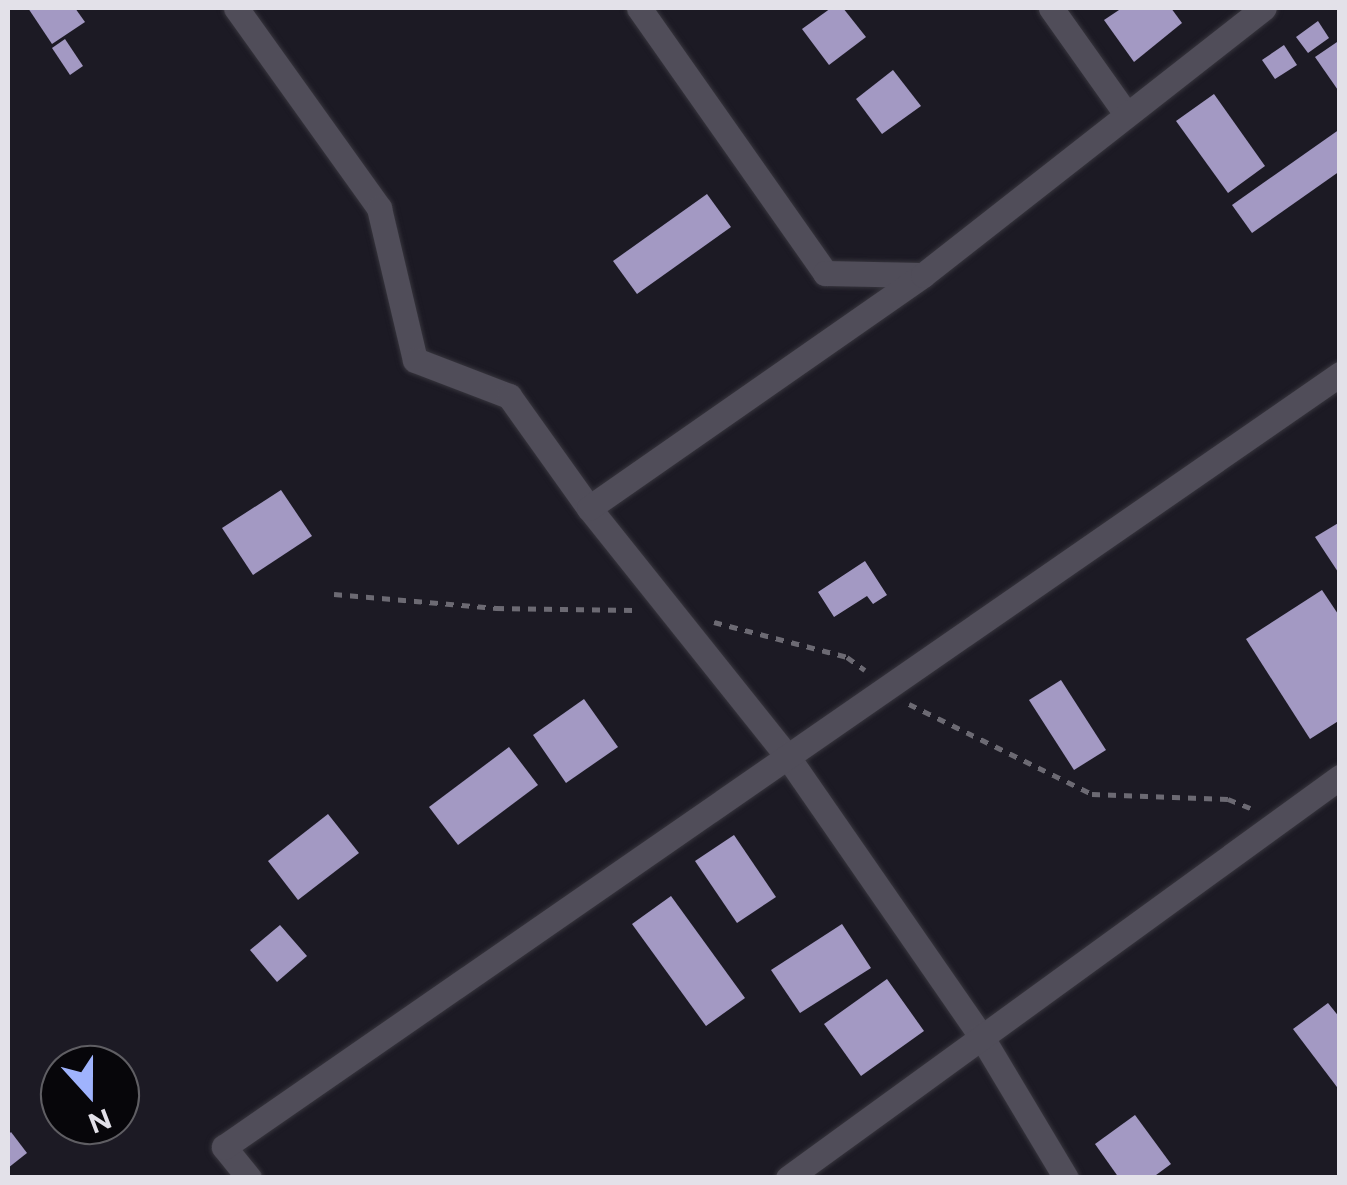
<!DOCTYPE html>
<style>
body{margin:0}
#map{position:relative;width:1347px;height:1185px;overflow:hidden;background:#1c1a24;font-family:Figtree,sans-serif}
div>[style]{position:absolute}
.building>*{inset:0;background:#a399c3}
.path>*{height:5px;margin-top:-2.5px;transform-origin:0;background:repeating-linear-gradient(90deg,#6c6a73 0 8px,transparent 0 16px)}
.roads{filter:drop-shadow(0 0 2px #37353d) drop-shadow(0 0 2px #37353d)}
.street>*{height:25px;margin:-12.5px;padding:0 12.5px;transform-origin:12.5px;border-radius:12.5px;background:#504d59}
span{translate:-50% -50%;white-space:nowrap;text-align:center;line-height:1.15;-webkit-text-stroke:10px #07060a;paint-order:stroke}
.frame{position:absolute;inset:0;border:10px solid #e3e1e9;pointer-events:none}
.north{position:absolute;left:40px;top:1045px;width:100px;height:100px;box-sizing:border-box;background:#07060a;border:2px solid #5f5e63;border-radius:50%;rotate:159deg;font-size:28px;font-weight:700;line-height:40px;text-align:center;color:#e3e1e9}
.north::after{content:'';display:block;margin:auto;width:35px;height:45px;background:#9fb3fd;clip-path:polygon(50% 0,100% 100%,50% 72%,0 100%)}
</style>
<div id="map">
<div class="building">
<i style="clip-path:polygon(28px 8px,75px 8px,85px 22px,52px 44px)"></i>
<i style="clip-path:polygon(831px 8px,843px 8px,866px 37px,829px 65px,802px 29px)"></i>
<i style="clip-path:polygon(1122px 8px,1171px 8px,1182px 23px,1134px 62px,1104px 20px)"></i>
<i style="clip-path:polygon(1318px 21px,1329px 38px,1308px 53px,1296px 37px)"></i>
<i style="clip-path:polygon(65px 39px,83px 66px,70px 75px,52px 48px)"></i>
<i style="clip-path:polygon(1340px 40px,1340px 93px,1315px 57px)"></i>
<i style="clip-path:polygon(1284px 45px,1297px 65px,1275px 79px,1262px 60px)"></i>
<i style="clip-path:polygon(893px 70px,921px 106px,882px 134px,856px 99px)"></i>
<i style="clip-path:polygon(1214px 94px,1265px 166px,1228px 193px,1176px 121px)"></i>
<i style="clip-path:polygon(1340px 129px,1340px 171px,1252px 233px,1232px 205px)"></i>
<i style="clip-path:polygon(707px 194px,731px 227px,637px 294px,613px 261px)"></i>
<i style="clip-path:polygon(281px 490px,312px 536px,253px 575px,222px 528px)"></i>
<i style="clip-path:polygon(1340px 522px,1340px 575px,1315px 537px)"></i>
<i style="clip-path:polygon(865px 561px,887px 595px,873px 604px,867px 596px,834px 617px,818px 592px)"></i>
<i style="clip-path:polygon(1322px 590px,1340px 617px,1340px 720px,1310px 739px,1246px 639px)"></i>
<i style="clip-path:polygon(1061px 680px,1106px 750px,1074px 770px,1029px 700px)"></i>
<i style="clip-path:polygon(584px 699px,618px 747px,566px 783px,533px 735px)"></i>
<i style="clip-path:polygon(509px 747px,538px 785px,458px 845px,429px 807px)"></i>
<i style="clip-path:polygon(328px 814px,359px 853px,298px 900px,268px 861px)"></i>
<i style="clip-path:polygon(734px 835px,776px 897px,737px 923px,695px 861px)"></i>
<i style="clip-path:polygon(671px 896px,745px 998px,706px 1026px,632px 924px)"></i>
<i style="clip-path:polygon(842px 924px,871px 968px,800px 1013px,771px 970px)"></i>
<i style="clip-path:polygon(280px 925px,307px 956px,277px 982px,250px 950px)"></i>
<i style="clip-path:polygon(887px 979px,924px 1031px,861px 1076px,824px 1024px)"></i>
<i style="clip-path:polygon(1328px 1003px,1340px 1018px,1340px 1091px,1293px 1029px)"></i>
<i style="clip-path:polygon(1135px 1115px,1171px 1164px,1152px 1178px,1119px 1178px,1095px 1144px)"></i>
<i style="clip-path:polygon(11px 1132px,27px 1153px,8px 1168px,8px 1135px)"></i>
</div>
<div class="path">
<i style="left:334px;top:594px;width:163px;rotate:4.9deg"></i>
<i style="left:496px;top:608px;width:139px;rotate:0.8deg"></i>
<i style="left:714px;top:622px;width:138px;rotate:14.7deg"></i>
<i style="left:847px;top:657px;width:22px;rotate:36deg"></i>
<i style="left:909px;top:704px;width:204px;rotate:26.2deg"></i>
<i style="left:1092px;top:794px;width:136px;rotate:2.1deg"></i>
<i style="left:1228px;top:799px;width:24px;rotate:22deg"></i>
</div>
<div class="roads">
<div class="street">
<i style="left:236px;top:8px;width:246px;rotate:54.4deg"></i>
<i style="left:379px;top:208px;width:156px;rotate:76.7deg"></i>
<i style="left:415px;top:360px;width:101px;rotate:21deg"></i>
<i style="left:509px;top:396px;width:138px;rotate:54.5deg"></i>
<i style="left:589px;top:508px;width:317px;rotate:51.4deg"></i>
<i style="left:787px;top:756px;width:341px;rotate:55.3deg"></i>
<i style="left:981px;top:1036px;width:165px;rotate:59.1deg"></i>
<i style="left:639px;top:8px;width:324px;rotate:54.9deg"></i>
<i style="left:825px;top:273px;width:98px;rotate:1.2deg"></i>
<i style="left:1051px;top:8px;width:126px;rotate:54.7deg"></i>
<i style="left:589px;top:508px;width:407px;rotate:-34.9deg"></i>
<i style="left:923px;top:275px;width:433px;rotate:-38.1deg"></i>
<i style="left:249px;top:1178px;width:40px;rotate:-129deg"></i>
<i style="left:224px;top:1147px;width:1358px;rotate:-34.71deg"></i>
<i style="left:788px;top:1178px;width:682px;rotate:-36deg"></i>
</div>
</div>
<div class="frame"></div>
<div class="north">N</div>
</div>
